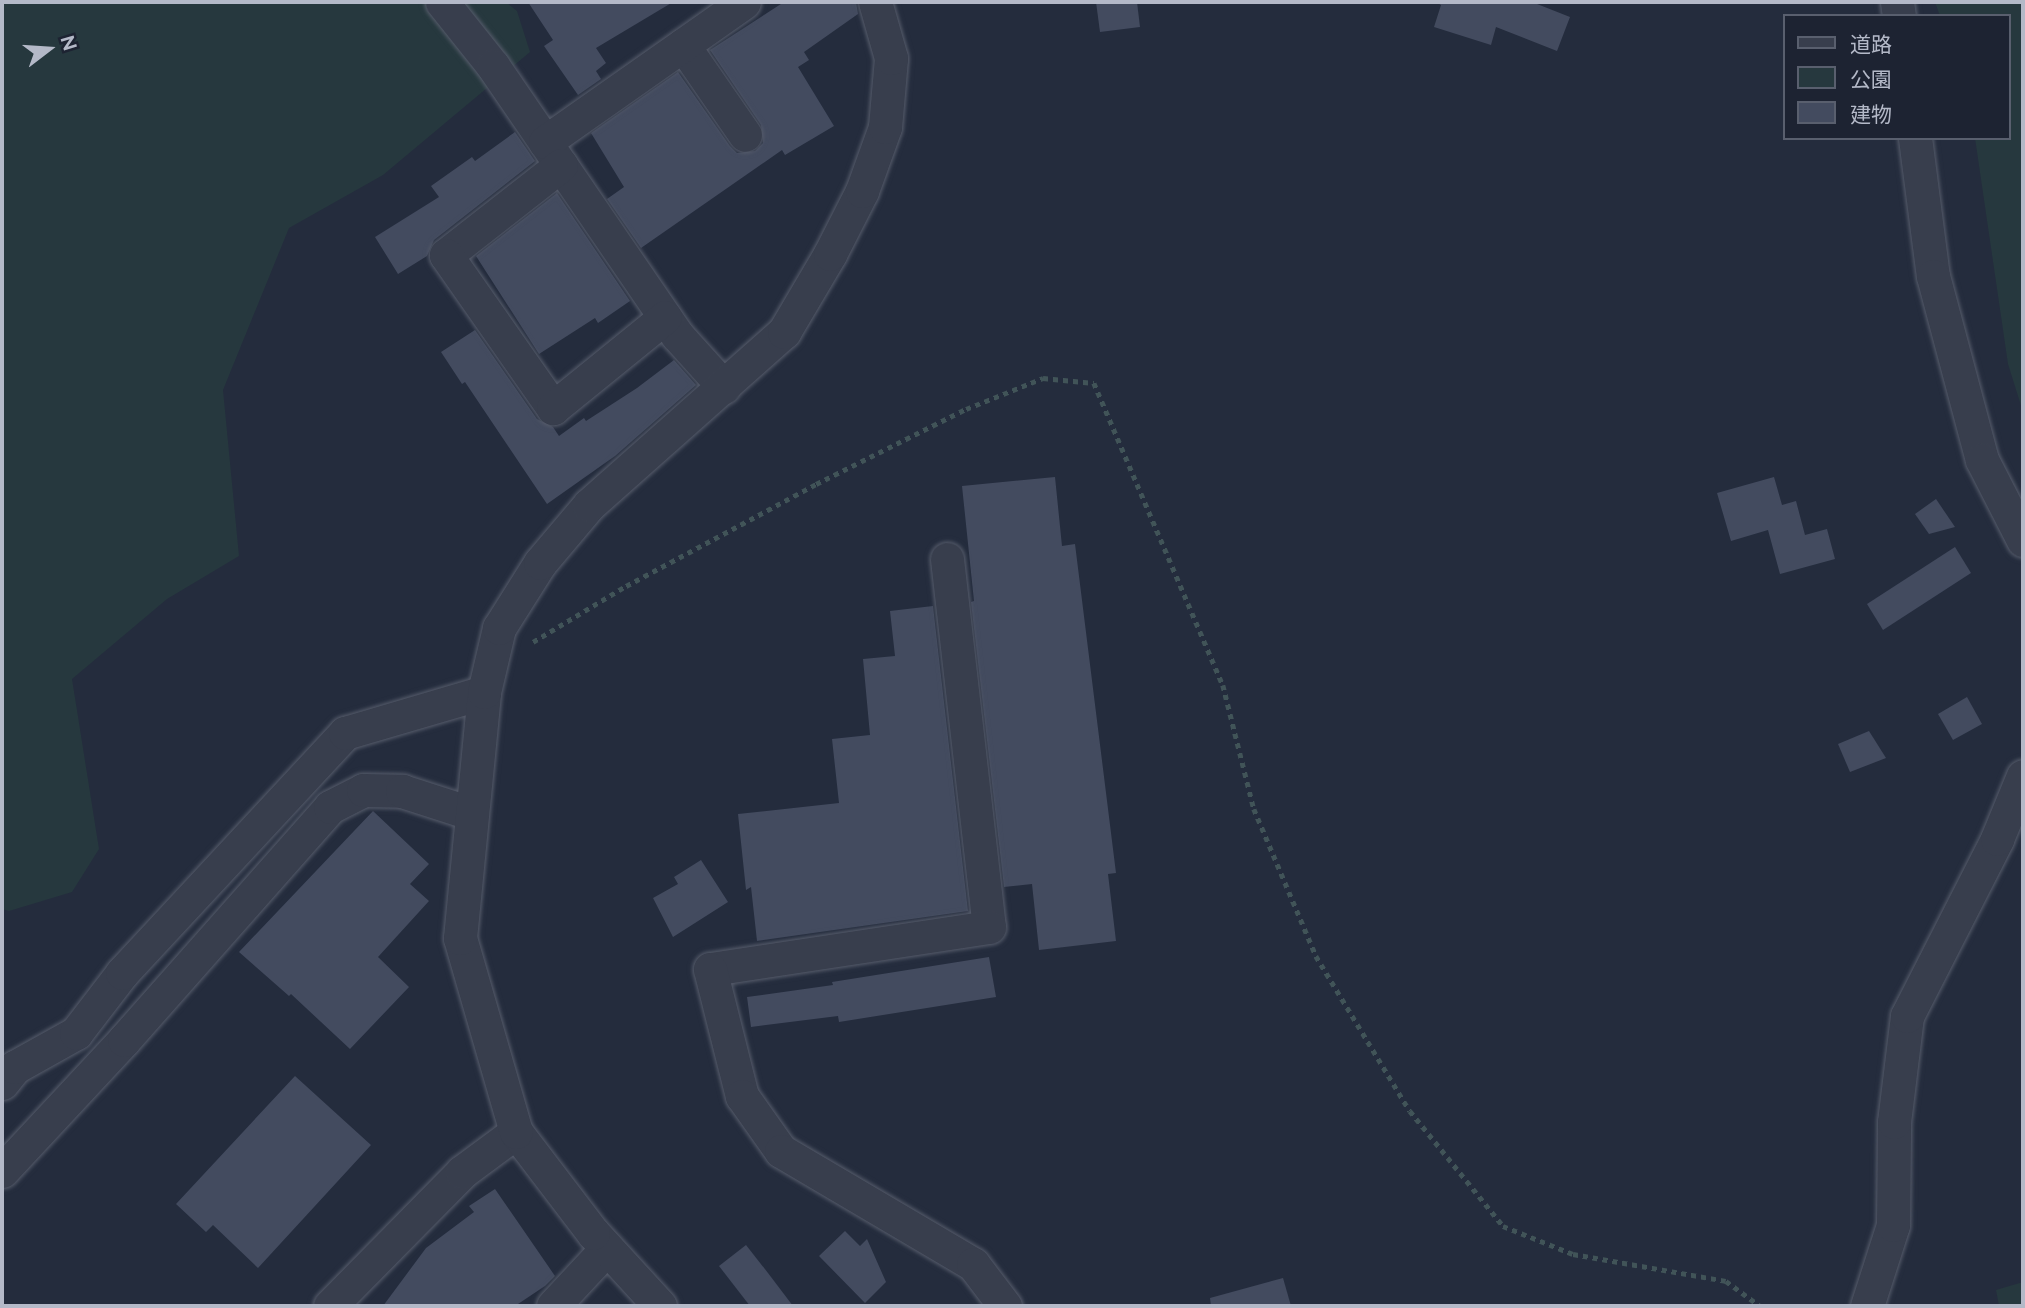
<!DOCTYPE html>
<meta charset="utf-8">
<style>
body{margin:0}
#map{position:relative;width:2025px;height:1308px;overflow:hidden;background:#242c3d;font-family:Raleway,"Noto Sans JP",sans-serif}
div>[style]{position:absolute}
.green>*{inset:0;background:#26383e}
.building>*{inset:0;background:#434b5f}
.path>*{height:4.5px;margin-top:-2.25px;transform-origin:0;background:repeating-linear-gradient(90deg,#415458 0 5px,transparent 0 10px)}
.roads{filter:drop-shadow(0 0 2px #565c6b) drop-shadow(0 0 2px #565c6b)}
.minor>*{height:33px;margin:-16.5px;padding:0 16.5px;transform-origin:16.5px;border-radius:16.5px;background:#383e4d}
span{translate:-50% -50%;white-space:nowrap;text-align:center;line-height:1.15;-webkit-text-stroke:6px #1d2332;paint-order:stroke}
.frame{position:absolute;inset:0;border:4px solid #b4b9c8;pointer-events:none}
.legend{position:absolute;left:1783px;top:14px;width:228px;height:126px;box-sizing:border-box;background:#1d2332;border:2px solid #595f6e;margin:0;padding:9px 12px;list-style:none;font-size:21px;color:#b4b9c8}
.legend li{display:flex;align-items:center;gap:14px;height:35px}
.legend b{width:35px;border:2px solid #595f6e}
.north{position:absolute;left:14px;top:14px;width:70px;height:70px;-webkit-text-stroke:5px #1d2332;paint-order:stroke;rotate:73deg;font-size:19px;font-weight:700;line-height:28px;text-align:center;color:#b4b9c8}
.north::after{content:'';display:block;margin:auto;width:24px;height:32px;background:#b4b9c8;clip-path:polygon(50% 0,100% 100%,50% 72%,0 100%)}
</style>
<div id="map">
<div class="green">
<i style="clip-path:polygon(2px 2px,506px 2px,517px 11px,530px 52px,383px 175px,289px 228px,223px 390px,239px 556px,167px 599px,72px 679px,99px 849px,72px 892px,9px 911px,2px 909px)"></i>
<i style="clip-path:polygon(1935px 2px,2023px 2px,2023px 412px,2008px 364px,1975px 138px,2009px 138px,2009px 16px,1940px 16px)"></i>
<i style="clip-path:polygon(2023px 1282px,2023px 1306px,1999px 1306px,1996px 1290px)"></i>
</div>
<div class="building">
<i style="clip-path:polygon(528px 2px,673px 2px,596px 48px,606px 63px,596px 71px,601px 79px,578px 95px,544px 46px,553px 40px)"></i>
<i style="clip-path:polygon(784px 2px,856px 2px,858px 14px,804px 52px,809px 60px,798px 67px,834px 126px,785px 155px,782px 150px,641px 248px,607px 199px,624px 187px,591px 133px,678px 72px,730px 146px,737px 153px,755px 151px,763px 143px,761px 125px,710px 50px)"></i>
<i style="clip-path:polygon(1096px 2px,1137px 2px,1140px 27px,1100px 32px)"></i>
<i style="clip-path:polygon(1436px 2px,1532px 2px,1570px 17px,1557px 51px,1496px 27px,1491px 45px,1434px 27px,1441px 5px)"></i>
<i style="clip-path:polygon(515px 132px,535px 161px,434px 240px,427px 256px,398px 274px,375px 237px,439px 197px,431px 186px,472px 157px,475px 161px)"></i>
<i style="clip-path:polygon(557px 193px,630px 301px,598px 323px,595px 318px,539px 354px,476px 256px)"></i>
<i style="clip-path:polygon(475px 330px,537px 419px,553px 427px,559px 436px,584px 418px,586px 421px,637px 388px,674px 360px,696px 385px,615px 456px,547px 504px,465px 382px,462px 384px,441px 352px)"></i>
<i style="clip-path:polygon(1055px 477px,1062px 546px,1075px 544px,1116px 873px,1108px 874px,1116px 941px,1039px 950px,1032px 884px,1004px 887px,971px 602px,974px 601px,962px 486px)"></i>
<i style="clip-path:polygon(1774px 477px,1782px 505px,1796px 501px,1805px 535px,1827px 529px,1835px 559px,1780px 574px,1768px 530px,1731px 541px,1717px 493px)"></i>
<i style="clip-path:polygon(1936px 499px,1955px 527px,1929px 534px,1915px 514px)"></i>
<i style="clip-path:polygon(1955px 547px,1971px 573px,1883px 630px,1867px 604px)"></i>
<i style="clip-path:polygon(933px 606px,968px 911px,757px 941px,751px 887px,746px 890px,738px 814px,839px 803px,832px 739px,870px 735px,863px 659px,895px 656px,890px 611px)"></i>
<i style="clip-path:polygon(1967px 697px,1982px 724px,1953px 740px,1938px 714px)"></i>
<i style="clip-path:polygon(1869px 731px,1886px 758px,1850px 772px,1838px 744px)"></i>
<i style="clip-path:polygon(373px 811px,429px 864px,410px 884px,429px 901px,378px 957px,409px 987px,350px 1049px,291px 994px,289px 996px,239px 952px)"></i>
<i style="clip-path:polygon(701px 860px,728px 902px,673px 937px,653px 898px,678px 884px,674px 877px)"></i>
<i style="clip-path:polygon(989px 957px,996px 997px,839px 1022px,838px 1016px,751px 1027px,747px 997px,833px 985px,832px 982px)"></i>
<i style="clip-path:polygon(295px 1076px,371px 1145px,258px 1268px,213px 1225px,206px 1232px,176px 1204px)"></i>
<i style="clip-path:polygon(495px 1189px,555px 1276px,545px 1286px,515px 1306px,383px 1306px,426px 1248px,474px 1212px,469px 1206px)"></i>
<i style="clip-path:polygon(845px 1231px,860px 1246px,867px 1239px,886px 1282px,865px 1303px,819px 1256px)"></i>
<i style="clip-path:polygon(746px 1245px,768px 1273px,793px 1306px,750px 1306px,719px 1266px)"></i>
<i style="clip-path:polygon(1283px 1278px,1291px 1306px,1211px 1306px,1210px 1298px)"></i>
</div>
<div class="path">
<i style="left:533px;top:642px;width:109px;rotate:-31.1deg"></i>
<i style="left:626px;top:586px;width:216px;rotate:-28.2deg"></i>
<i style="left:816px;top:484px;width:168px;rotate:-26.6deg"></i>
<i style="left:966px;top:409px;width:83px;rotate:-21.9deg"></i>
<i style="left:1043px;top:378px;width:51px;rotate:5.6deg"></i>
<i style="left:1094px;top:383px;width:328px;rotate:66.9deg"></i>
<i style="left:1223px;top:685px;width:128px;rotate:76deg"></i>
<i style="left:1254px;top:809px;width:160px;rotate:67.1deg"></i>
<i style="left:1316px;top:956px;width:181px;rotate:58.8deg"></i>
<i style="left:1410px;top:1111px;width:148px;rotate:51deg"></i>
<i style="left:1503px;top:1226px;width:75px;rotate:21.8deg"></i>
<i style="left:1573px;top:1254px;width:155px;rotate:10deg"></i>
<i style="left:1726px;top:1281px;width:42px;rotate:36.3deg"></i>
</div>
<div class="roads">
<div class="minor">
<i style="left:442px;top:2px;width:82px;rotate:51.4deg"></i>
<i style="left:493px;top:66px;width:326px;rotate:55.6deg"></i>
<i style="left:677px;top:335px;width:70px;rotate:47.9deg"></i>
<i style="left:1897px;top:2px;width:14px;rotate:82deg"></i>
<i style="left:683px;top:45px;width:109px;rotate:55.4deg"></i>
<i style="left:1915px;top:138px;width:139px;rotate:82.6deg"></i>
<i style="left:1933px;top:276px;width:190px;rotate:75.1deg"></i>
<i style="left:1982px;top:460px;width:90px;rotate:62.9deg"></i>
<i style="left:545px;top:142px;width:243px;rotate:-35.1deg"></i>
<i style="left:561px;top:165px;width:146px;rotate:142deg"></i>
<i style="left:446px;top:255px;width:187px;rotate:55deg"></i>
<i style="left:553px;top:408px;width:144px;rotate:-39.1deg"></i>
<i style="left:947px;top:559px;width:370px;rotate:83.5deg"></i>
<i style="left:989px;top:927px;width:282px;rotate:171.4deg"></i>
<i style="left:710px;top:969px;width:131px;rotate:75.9deg"></i>
<i style="left:742px;top:1096px;width:67px;rotate:54.7deg"></i>
<i style="left:781px;top:1151px;width:223px;rotate:30.5deg"></i>
<i style="left:973px;top:1264px;width:53px;rotate:52.7deg"></i>
<i style="left:2px;top:1083px;width:21px;rotate:-51deg"></i>
<i style="left:15px;top:1067px;width:70px;rotate:-29.1deg"></i>
<i style="left:76px;top:1033px;width:76px;rotate:-52.5deg"></i>
<i style="left:122px;top:973px;width:328px;rotate:-47.1deg"></i>
<i style="left:345px;top:733px;width:145px;rotate:-16.4deg"></i>
<i style="left:2px;top:1171px;width:179px;rotate:-47deg"></i>
<i style="left:124px;top:1040px;width:311px;rotate:-48.5deg"></i>
<i style="left:330px;top:807px;width:37px;rotate:-27deg"></i>
<i style="left:363px;top:790px;width:39px;rotate:1deg"></i>
<i style="left:402px;top:791px;width:71px;rotate:17.9deg"></i>
<i style="left:330px;top:1306px;width:188px;rotate:-45.4deg"></i>
<i style="left:462px;top:1172px;width:67px;rotate:-36.5deg"></i>
<i style="left:553px;top:1306px;width:79px;rotate:-47deg"></i>
<i style="left:660px;top:1306px;width:99px;rotate:-132.5deg"></i>
<i style="left:593px;top:1233px;width:127px;rotate:-127.3deg"></i>
<i style="left:516px;top:1132px;width:202px;rotate:-106.1deg"></i>
<i style="left:460px;top:938px;width:247px;rotate:-84.4deg"></i>
<i style="left:484px;top:692px;width:66px;rotate:-76.8deg"></i>
<i style="left:499px;top:628px;width:77px;rotate:-57.8deg"></i>
<i style="left:540px;top:563px;width:76px;rotate:-49.8deg"></i>
<i style="left:589px;top:505px;width:261px;rotate:-41.6deg"></i>
<i style="left:784px;top:332px;width:91px;rotate:-59.5deg"></i>
<i style="left:830px;top:254px;width:71px;rotate:-63.1deg"></i>
<i style="left:862px;top:191px;width:68px;rotate:-70.2deg"></i>
<i style="left:885px;top:127px;width:69px;rotate:-85deg"></i>
<i style="left:891px;top:58px;width:58px;rotate:-105.9deg"></i>
<i style="left:1867px;top:1306px;width:85px;rotate:-72.2deg"></i>
<i style="left:1893px;top:1225px;width:103px;rotate:-89.4deg"></i>
<i style="left:1894px;top:1122px;width:107px;rotate:-83deg"></i>
<i style="left:1907px;top:1016px;width:199px;rotate:-63deg"></i>
<i style="left:1997px;top:839px;width:68px;rotate:-67.6deg"></i>
</div>
</div>
<div class="frame"></div>
<ul class="legend">
<li><b style="height:9px;background:#383e4d"></b>道路</li>
<li><b style="height:19px;background:#26383e"></b>公園</li>
<li><b style="height:19px;background:#434b5f"></b>建物</li>
</ul>
<div class="north">N</div>
</div>
